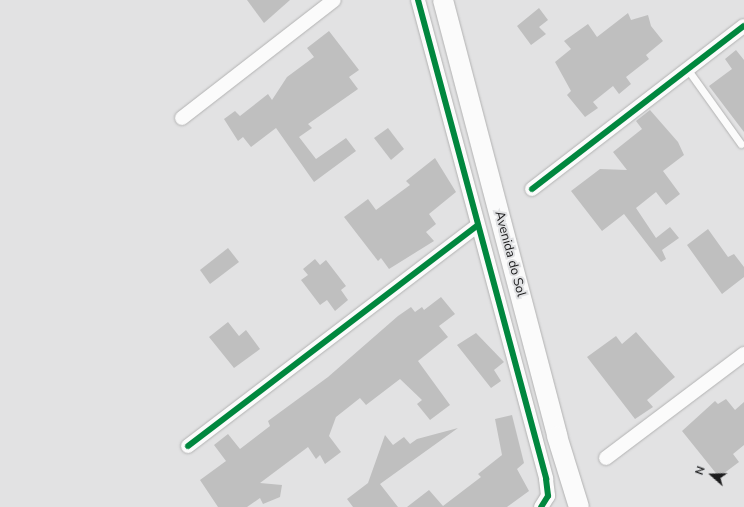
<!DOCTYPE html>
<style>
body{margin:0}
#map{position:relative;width:744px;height:507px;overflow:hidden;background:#e2e2e3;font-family:"Nunito Sans",sans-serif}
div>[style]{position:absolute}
.building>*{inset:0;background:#bfbfbf}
.roads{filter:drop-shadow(0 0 1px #b2b2b2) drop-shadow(0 0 1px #b2b2b2)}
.lane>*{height:7px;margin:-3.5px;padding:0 3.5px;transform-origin:3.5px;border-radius:3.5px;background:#fbfbfb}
.street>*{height:14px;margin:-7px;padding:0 7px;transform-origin:7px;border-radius:7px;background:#fbfbfb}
.secondary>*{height:20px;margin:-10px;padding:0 10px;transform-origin:10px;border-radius:10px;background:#fbfbfb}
.cycleway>*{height:6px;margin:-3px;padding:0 3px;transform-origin:3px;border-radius:3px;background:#00873e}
span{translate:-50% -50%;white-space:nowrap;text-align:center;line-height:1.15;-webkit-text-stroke:4px #e1e2e4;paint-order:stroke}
.street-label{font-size:13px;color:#1d1d1e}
.north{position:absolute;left:692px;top:455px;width:40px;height:40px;-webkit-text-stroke:3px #e1e2e4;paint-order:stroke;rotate:290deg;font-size:11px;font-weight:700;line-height:16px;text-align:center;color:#1d1d1e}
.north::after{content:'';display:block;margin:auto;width:14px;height:18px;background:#1d1d1e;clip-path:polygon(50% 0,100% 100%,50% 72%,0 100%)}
</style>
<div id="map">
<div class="building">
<i style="clip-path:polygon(247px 0,290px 0,264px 23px)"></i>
<i style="clip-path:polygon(539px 8px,548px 20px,539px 27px,546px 34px,531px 45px,517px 26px)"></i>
<i style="clip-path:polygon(628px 13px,631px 20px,648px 15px,651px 26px,663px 41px,646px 55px,649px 59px,626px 77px,631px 84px,619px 94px,613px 86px,593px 102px,598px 108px,585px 117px,567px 95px,571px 91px,555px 62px,571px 49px,564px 41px,588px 24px,597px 37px)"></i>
<i style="clip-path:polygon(329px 31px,359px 70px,349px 77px,358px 89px,308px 124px,312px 128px,299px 137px,316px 159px,346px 138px,356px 151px,314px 182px,276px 128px,251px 147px,243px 137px,238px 141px,224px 119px,235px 111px,240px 116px,268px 94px,272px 100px,287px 77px,314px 57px,307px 48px)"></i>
<i style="clip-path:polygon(736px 50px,744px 60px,744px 132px,709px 86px,732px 69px,725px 59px)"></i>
<i style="clip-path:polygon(650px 110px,678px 142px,684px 155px,663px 171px,680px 194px,666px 205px,656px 192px,636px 208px,656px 238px,670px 227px,679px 238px,662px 250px,666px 259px,661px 262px,624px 214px,602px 231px,571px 191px,600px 169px,627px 170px,613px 152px,642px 129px,636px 121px)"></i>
<i style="clip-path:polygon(388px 128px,404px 149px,391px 160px,374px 138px)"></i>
<i style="clip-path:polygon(435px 158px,456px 192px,429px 214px,436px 224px,426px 232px,434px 241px,389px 269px,381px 258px,378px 261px,344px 217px,368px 199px,376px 210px,410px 185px,406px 181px)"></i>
<i style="clip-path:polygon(708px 229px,728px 257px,734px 254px,744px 267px,744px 277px,722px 294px,687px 245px)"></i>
<i style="clip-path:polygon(228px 248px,239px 262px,210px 284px,200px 270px)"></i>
<i style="clip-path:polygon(315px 259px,320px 265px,326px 260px,346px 286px,341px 290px,348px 300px,335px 311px,327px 300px,320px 305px,301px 280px,308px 275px,303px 269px)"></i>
<i style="clip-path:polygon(441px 297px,455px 314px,439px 326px,448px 337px,418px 361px,450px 405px,430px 420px,417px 404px,422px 400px,400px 379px,366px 405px,360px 398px,336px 417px,329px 436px,341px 452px,325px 464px,320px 455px,316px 459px,308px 447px,260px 483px,282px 485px,280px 497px,263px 504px,260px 498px,247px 507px,218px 507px,200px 480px,226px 461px,214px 445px,228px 434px,240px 449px,270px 426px,268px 421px,328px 377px,398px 316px,411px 307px,415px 312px,422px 307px,424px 310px)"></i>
<i style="clip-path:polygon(228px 322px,239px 336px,246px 330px,260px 349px,234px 368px,209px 337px)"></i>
<i style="clip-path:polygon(636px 332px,675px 377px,647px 400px,653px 407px,635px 419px,587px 357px,616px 336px,622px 344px)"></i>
<i style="clip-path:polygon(476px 333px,504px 362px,494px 370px,501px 381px,491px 388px,457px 345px)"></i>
<i style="clip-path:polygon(726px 399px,735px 410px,744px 402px,744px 445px,733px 454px,739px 462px,719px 477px,682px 431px,715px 401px,718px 404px)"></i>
<i style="clip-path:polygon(512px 415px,524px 463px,517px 469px,529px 491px,507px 507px,407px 507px,429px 490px,443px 506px,481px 477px,478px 474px,502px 455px,495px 419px)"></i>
<i style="clip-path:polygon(458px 428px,380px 484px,398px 507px,353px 507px,347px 499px,368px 483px,385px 435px,393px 445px,404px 437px,410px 444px,417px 439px)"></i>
</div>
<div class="roads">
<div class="lane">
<i style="left:688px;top:70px;width:91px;rotate:54.4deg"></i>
</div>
<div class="street">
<i style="left:418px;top:0;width:496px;rotate:75deg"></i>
<i style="left:546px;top:479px;width:17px;rotate:83deg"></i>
<i style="left:548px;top:496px;width:13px;rotate:122deg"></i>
<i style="left:182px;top:118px;width:192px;rotate:-37.8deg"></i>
<i style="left:532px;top:189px;width:267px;rotate:-37.6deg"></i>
<i style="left:188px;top:446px;width:363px;rotate:-37.3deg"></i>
<i style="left:606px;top:458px;width:173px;rotate:-37deg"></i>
</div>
<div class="secondary">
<i style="left:443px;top:0;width:451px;rotate:75.3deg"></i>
<i style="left:557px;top:436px;width:74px;rotate:72.8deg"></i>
</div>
</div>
<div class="cycleway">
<i style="left:418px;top:0;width:496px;rotate:75deg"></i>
<i style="left:546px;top:479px;width:17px;rotate:83deg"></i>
<i style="left:548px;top:496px;width:13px;rotate:122deg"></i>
<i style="left:532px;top:189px;width:267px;rotate:-37.6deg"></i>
<i style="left:188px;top:446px;width:363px;rotate:-37.3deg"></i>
</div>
<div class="street-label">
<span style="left:510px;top:254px;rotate:75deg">Avenida do Sol</span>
</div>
<div class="north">N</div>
</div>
